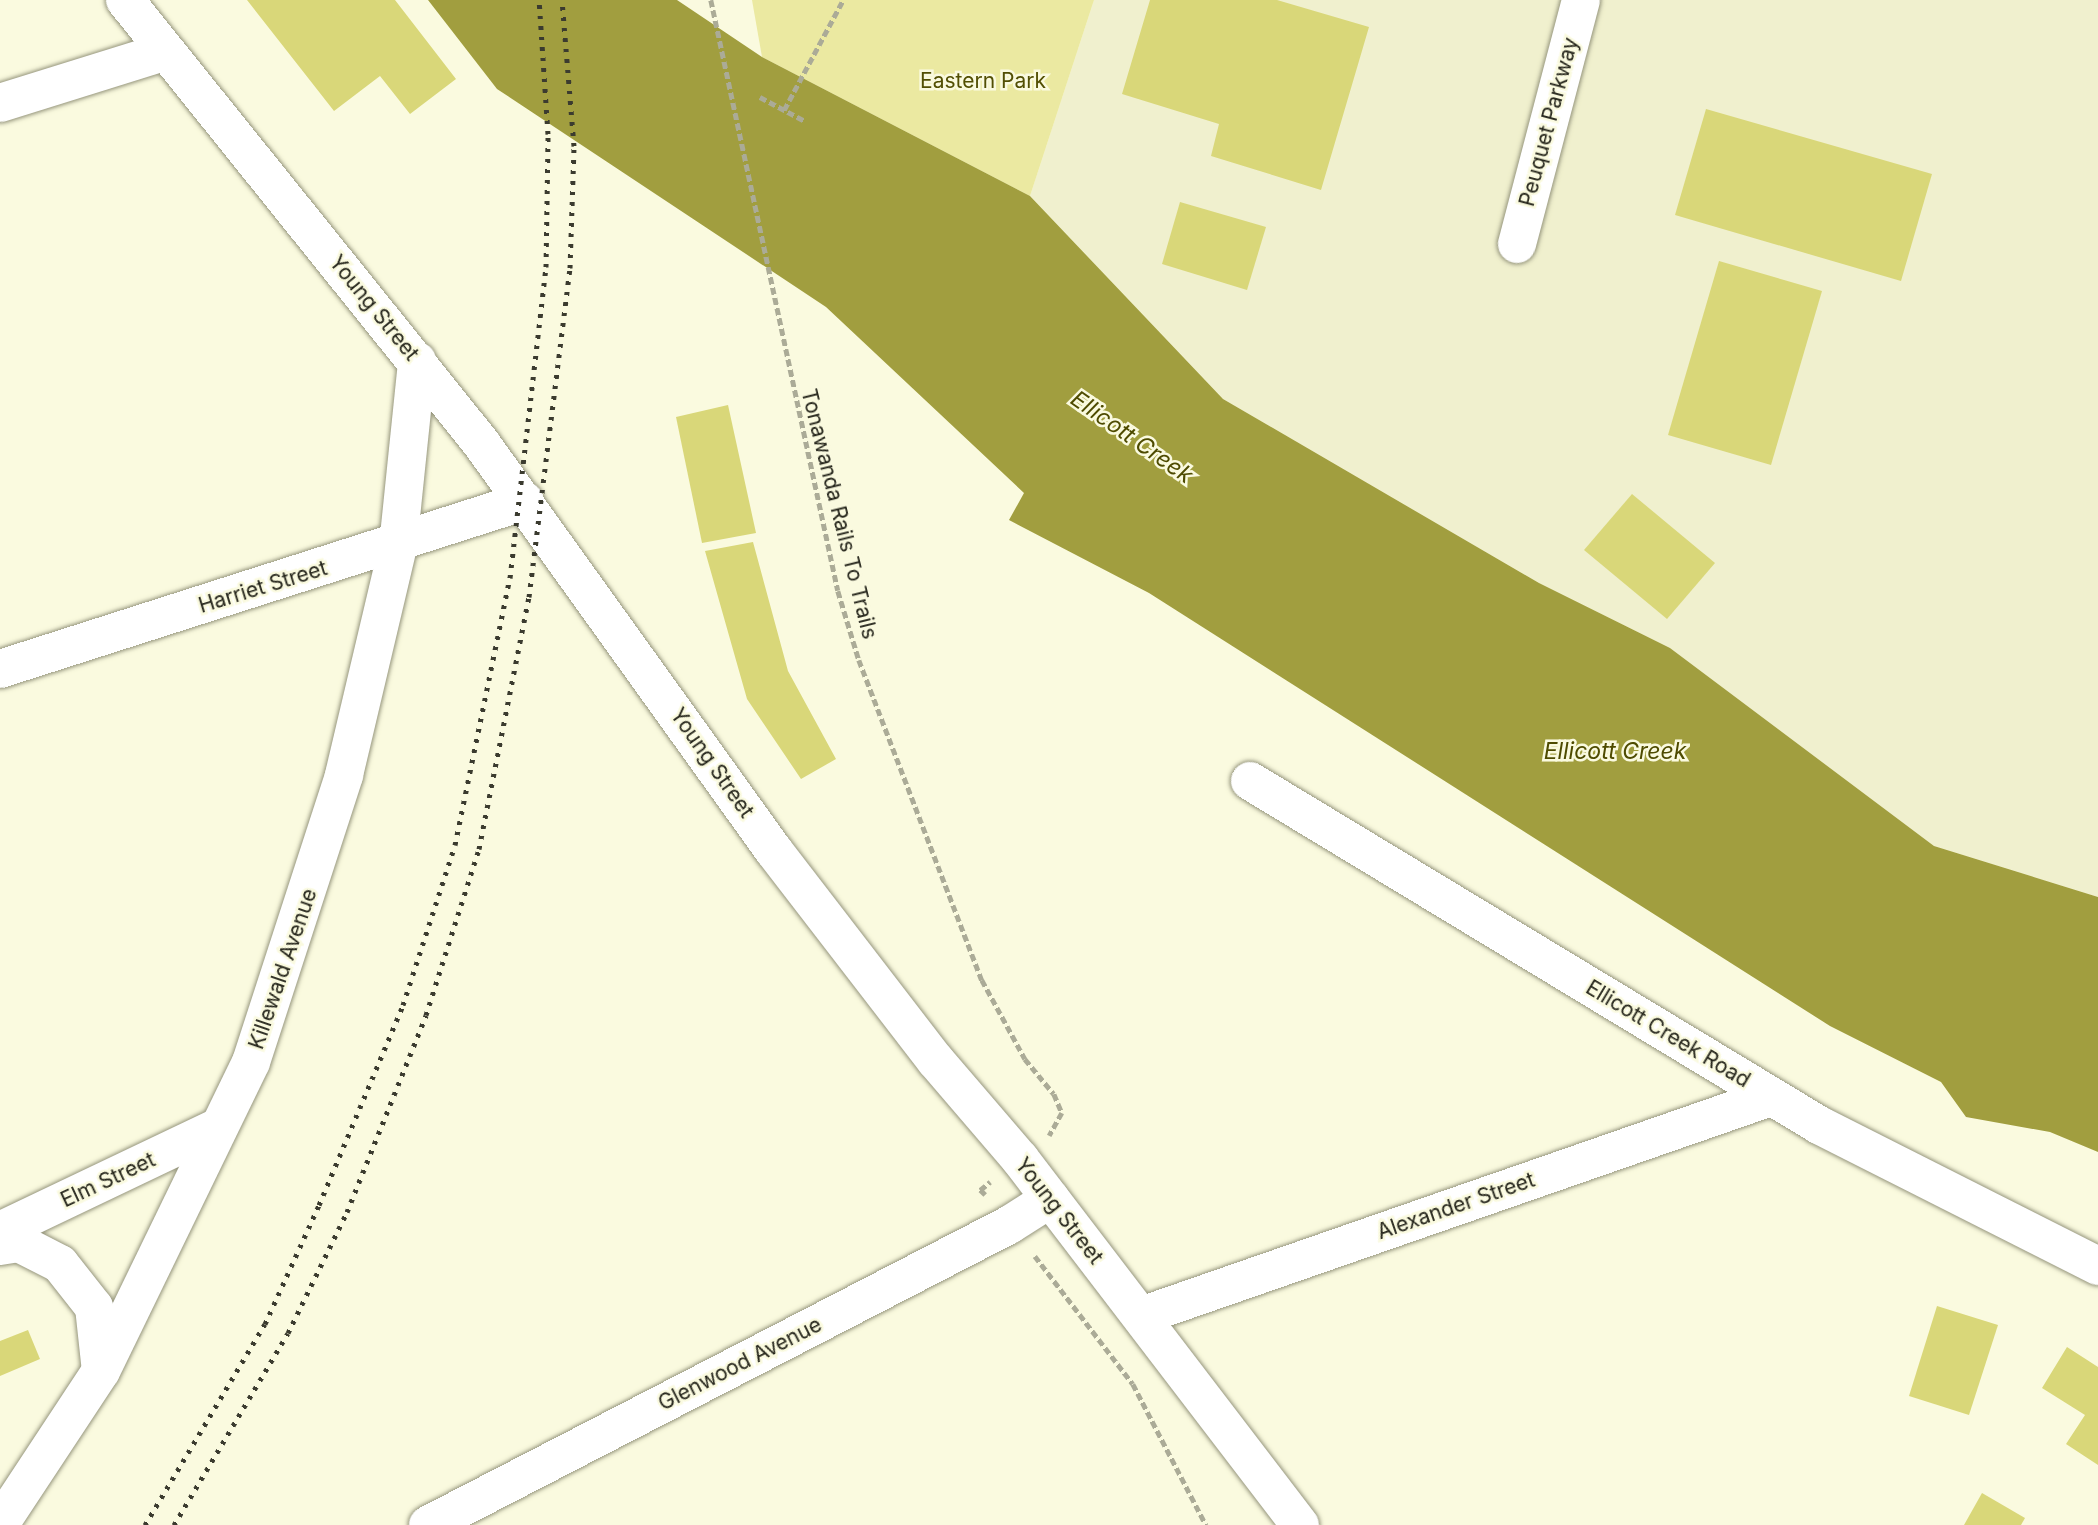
<!DOCTYPE html>
<style>
body{margin:0}
#map{position:relative;width:2098px;height:1525px;overflow:hidden;background:#fafadf;font-family:Inter,sans-serif}
div>[style]{position:absolute}
.built>*{inset:0;background:#f0f0ce}
.green>*{inset:0;background:#ebe9a1}
.water>*{inset:0;background:#a19e3f}
.building>*{inset:0;background:#d9d779}
.path>*{height:4.5px;margin-top:-2.25px;transform-origin:0;background:repeating-linear-gradient(90deg,#abab97 0 7px,transparent 0 10.5px)}
.roads{filter:drop-shadow(0 0 2px #96967d) drop-shadow(0 0 2px #96967d)}
.minor>*{height:38px;margin:-19px;padding:0 19px;transform-origin:19px;border-radius:19px;background:#fff}
.rail>*{height:5px;margin-top:-2.5px;transform-origin:0;background:repeating-linear-gradient(90deg,#3b3b2f 0 3.5px,transparent 0 10.5px)}
span{translate:-50% -50%;white-space:nowrap;text-align:center;line-height:1.15;-webkit-text-stroke:5px #fafadf;paint-order:stroke}
.park-label{font-size:21px;color:#524f03}
.street-label{font-size:21px;color:#25251b}
.water-label{font-size:23px;color:#4e4b00;font-style:italic}
</style>
<div id="map">
<div class="built">
<i style="clip-path:polygon(1094px 0,2098px 0,2098px 897px,1934px 846px,1670px 648px,1539px 583px,1223px 399px,1030px 196px)"></i>
</div>
<div class="green">
<i style="clip-path:polygon(752px 0,1094px 0,1030px 196px,762px 57px)"></i>
</div>
<div class="water">
<i style="clip-path:polygon(428px 0,677px 0,762px 57px,1030px 196px,1223px 399px,1539px 583px,1670px 648px,1934px 846px,2098px 897px,2098px 1152px,2050px 1132px,1966px 1117px,1941px 1082px,1830px 1026px,1149px 593px,1009px 520px,1024px 493px,826px 307px,497px 89px)"></i>
</div>
<div class="building">
<i style="clip-path:polygon(247px 0,395px 0,456px 79px,410px 114px,380px 76px,334px 111px)"></i>
<i style="clip-path:polygon(1150px 0,1277px 0,1369px 27px,1321px 190px,1211px 156px,1219px 124px,1122px 94px)"></i>
<i style="clip-path:polygon(1706px 109px,1932px 174px,1901px 281px,1675px 215px)"></i>
<i style="clip-path:polygon(1180px 202px,1266px 227px,1247px 290px,1162px 264px)"></i>
<i style="clip-path:polygon(1719px 261px,1822px 291px,1771px 465px,1668px 435px)"></i>
<i style="clip-path:polygon(728px 405px,756px 533px,702px 543px,676px 417px)"></i>
<i style="clip-path:polygon(1632px 494px,1715px 563px,1667px 619px,1584px 550px)"></i>
<i style="clip-path:polygon(753px 542px,788px 671px,836px 759px,801px 779px,747px 699px,705px 551px)"></i>
<i style="clip-path:polygon(1937px 1306px,1998px 1325px,1969px 1415px,1909px 1396px)"></i>
<i style="clip-path:polygon(28px 1330px,40px 1359px,0 1376px,0 1341px)"></i>
<i style="clip-path:polygon(2067px 1347px,2098px 1367px,2098px 1465px,2066px 1444px,2085px 1415px,2042px 1388px)"></i>
<i style="clip-path:polygon(1982px 1493px,2025px 1518px,2021px 1525px,1964px 1525px)"></i>
</div>
<div class="path">
<i style="left:711px;top:0;width:604px;rotate:77.87deg"></i>
<i style="left:838px;top:591px;width:72px;rotate:73.1deg"></i>
<i style="left:859px;top:660px;width:343px;rotate:69deg"></i>
<i style="left:982px;top:980px;width:90px;rotate:61.4deg"></i>
<i style="left:1025px;top:1059px;width:45px;rotate:50.4deg"></i>
<i style="left:1054px;top:1094px;width:21px;rotate:67deg"></i>
<i style="left:1062px;top:1113px;width:26px;rotate:119deg"></i>
<i style="left:760px;top:97px;width:51px;rotate:28.1deg"></i>
<i style="left:784px;top:110px;width:125px;rotate:-61.8deg"></i>
<i style="left:985px;top:1195px;width:7px;rotate:-135deg"></i>
<i style="left:980px;top:1190px;width:13px;rotate:-39deg"></i>
<i style="left:1035px;top:1256px;width:161px;rotate:52.6deg"></i>
<i style="left:1133px;top:1384px;width:159px;rotate:62.6deg"></i>
</div>
<div class="roads">
<div class="minor">
<i style="left:125px;top:0;width:568px;rotate:51.21deg"></i>
<i style="left:481px;top:443px;width:502px;rotate:54.32deg"></i>
<i style="left:774px;top:851px;width:265px;rotate:52.4deg"></i>
<i style="left:936px;top:1061px;width:129px;rotate:49.4deg"></i>
<i style="left:1020px;top:1159px;width:461px;rotate:52.6deg"></i>
<i style="left:0;top:103px;width:172px;rotate:-17.3deg"></i>
<i style="left:1517px;top:244px;width:252px;rotate:-75.3deg"></i>
<i style="left:0;top:669px;width:551px;rotate:-17.74deg"></i>
<i style="left:1250px;top:781px;width:665px;rotate:31.16deg"></i>
<i style="left:1819px;top:1125px;width:313px;rotate:26.8deg"></i>
<i style="left:0;top:1231px;width:239px;rotate:-25.5deg"></i>
<i style="left:0;top:1246px;width:19px;rotate:-9deg"></i>
<i style="left:19px;top:1243px;width:46px;rotate:27.1deg"></i>
<i style="left:60px;top:1264px;width:55px;rotate:51.7deg"></i>
<i style="left:94px;top:1307px;width:64px;rotate:83.8deg"></i>
<i style="left:1141px;top:1316px;width:667px;rotate:-19.17deg"></i>
<i style="left:0;top:1524px;width:183px;rotate:-56.6deg"></i>
<i style="left:101px;top:1371px;width:343px;rotate:-64.1deg"></i>
<i style="left:251px;top:1062px;width:302px;rotate:-72deg"></i>
<i style="left:344px;top:775px;width:235px;rotate:-76.7deg"></i>
<i style="left:398px;top:546px;width:186px;rotate:-84.1deg"></i>
<i style="left:428px;top:1525px;width:654px;rotate:-27.31deg"></i>
<i style="left:1009px;top:1225px;width:49px;rotate:-32.4deg"></i>
</div>
</div>
<div class="rail">
<i style="left:145px;top:1525px;width:234px;rotate:-59.2deg"></i>
<i style="left:265px;top:1324px;width:131px;rotate:-65.6deg"></i>
<i style="left:319px;top:1205px;width:217px;rotate:-67.2deg"></i>
<i style="left:403px;top:1005px;width:168px;rotate:-72deg"></i>
<i style="left:455px;top:845px;width:273px;rotate:-78.4deg"></i>
<i style="left:510px;top:578px;width:313px;rotate:-83.4deg"></i>
<i style="left:546px;top:267px;width:133px;rotate:-89.1deg"></i>
<i style="left:548px;top:134px;width:134px;rotate:-93.8deg"></i>
<i style="left:174px;top:1525px;width:223px;rotate:-59.3deg"></i>
<i style="left:288px;top:1333px;width:135px;rotate:-64deg"></i>
<i style="left:347px;top:1212px;width:212px;rotate:-68.1deg"></i>
<i style="left:426px;top:1015px;width:174px;rotate:-72.3deg"></i>
<i style="left:479px;top:849px;width:257px;rotate:-78.8deg"></i>
<i style="left:529px;top:597px;width:332px;rotate:-82.9deg"></i>
<i style="left:570px;top:268px;width:122px;rotate:-88.1deg"></i>
<i style="left:574px;top:146px;width:146px;rotate:-94.7deg"></i>
</div>
<div class="park-label">
<span style="left:983px;top:81px">Eastern Park</span>
</div>
<div class="street-label">
<span style="left:1549px;top:122px;rotate:-75deg">Peuquet Parkway</span>
<span style="left:374px;top:308px;rotate:51deg">Young Street</span>
<span style="left:839px;top:514px;rotate:76deg">Tonawanda Rails To Trails</span>
<span style="left:263px;top:587px;rotate:-17deg">Harriet Street</span>
<span style="left:712px;top:763px;rotate:55deg">Young Street</span>
<span style="left:283px;top:969px;rotate:-71deg">Killewald Avenue</span>
<span style="left:1668px;top:1034px;rotate:31deg">Ellicott Creek Road</span>
<span style="left:108px;top:1180px;rotate:-25deg">Elm Street</span>
<span style="left:1456px;top:1206px;rotate:-19deg">Alexander Street</span>
<span style="left:1059px;top:1211px;rotate:52deg">Young Street</span>
<span style="left:740px;top:1364px;rotate:-27deg">Glenwood Avenue</span>
</div>
<div class="water-label">
<span style="left:1132px;top:437px;rotate:35deg">Ellicott Creek</span>
<span style="left:1615px;top:751px">Ellicott Creek</span>
</div>
</div>
